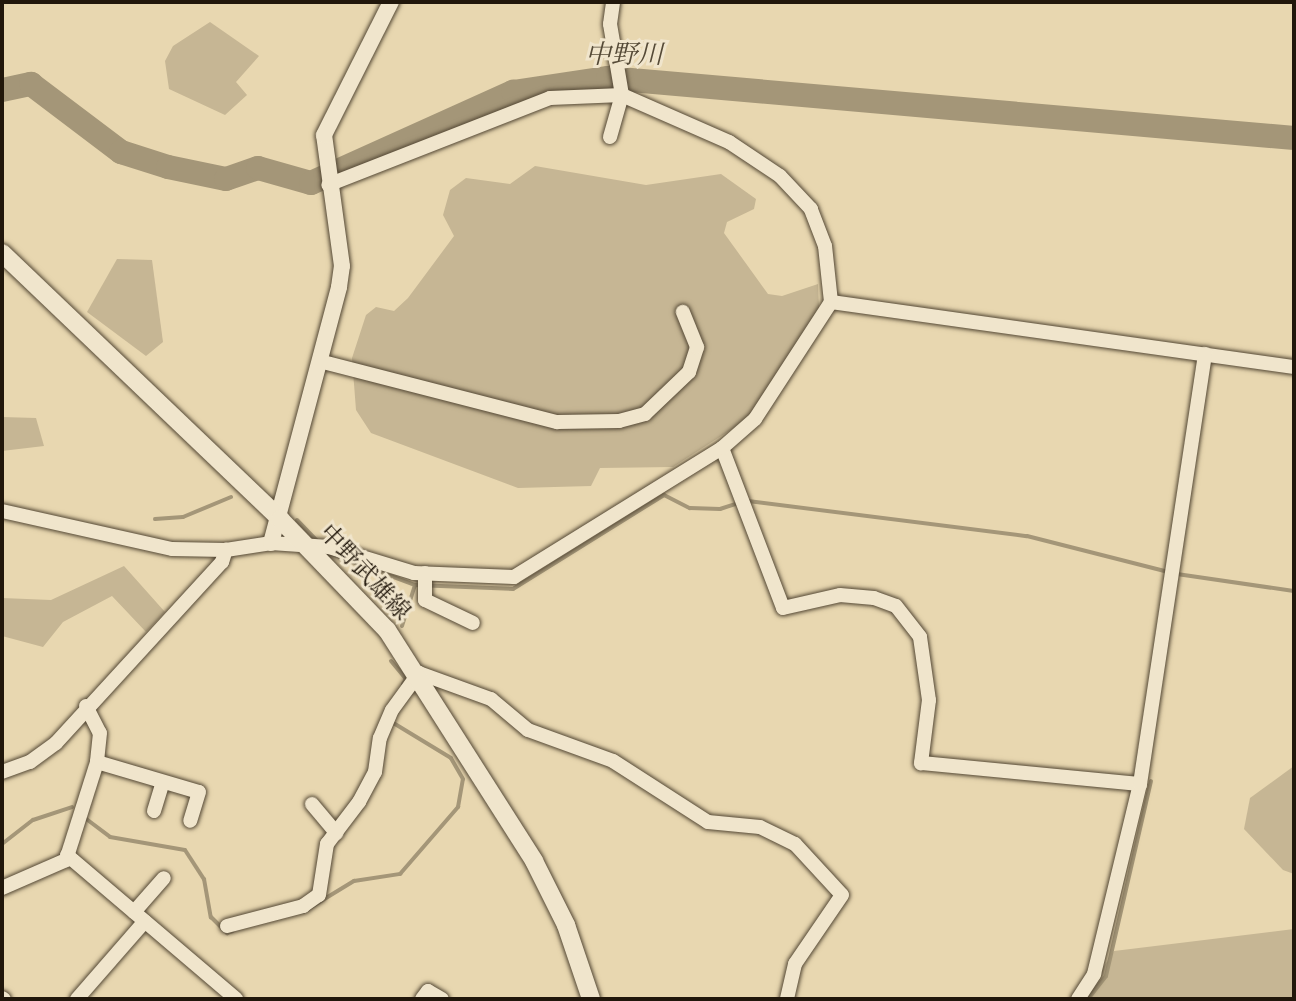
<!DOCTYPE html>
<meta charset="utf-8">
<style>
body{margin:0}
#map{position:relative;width:1296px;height:1001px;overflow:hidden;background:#e8d7b0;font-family:"IM FELL English","Noto Serif JP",serif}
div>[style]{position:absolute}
.green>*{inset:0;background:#c6b694}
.stream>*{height:4px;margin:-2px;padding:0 2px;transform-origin:2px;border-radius:2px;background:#a49678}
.river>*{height:24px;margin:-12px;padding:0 12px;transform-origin:12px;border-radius:12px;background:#a49678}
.roads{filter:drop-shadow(0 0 2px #534734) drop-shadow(0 0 2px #534734)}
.minor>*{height:14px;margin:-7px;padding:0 7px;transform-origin:7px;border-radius:7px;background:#f0e5cc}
.tertiary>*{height:16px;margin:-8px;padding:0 8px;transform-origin:8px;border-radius:8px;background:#f0e5cc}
.secondary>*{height:18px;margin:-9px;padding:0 9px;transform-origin:9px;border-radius:9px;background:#f0e5cc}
span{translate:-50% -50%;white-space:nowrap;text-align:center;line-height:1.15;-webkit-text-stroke:6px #f0e5cc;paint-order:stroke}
.street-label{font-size:24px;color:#21170b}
.water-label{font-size:26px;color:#554a37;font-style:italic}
.frame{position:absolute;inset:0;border:4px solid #21170b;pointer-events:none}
</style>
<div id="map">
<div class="green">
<i style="clip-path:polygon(210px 22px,259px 56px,236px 82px,247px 95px,225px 115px,169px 89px,165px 61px,173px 46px)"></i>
<i style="clip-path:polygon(535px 166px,646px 185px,721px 174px,756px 199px,754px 209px,727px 222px,724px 233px,768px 294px,782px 296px,818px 284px,819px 308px,746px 420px,673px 467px,600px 468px,591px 486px,518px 488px,371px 433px,356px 410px,352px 358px,366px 315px,376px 307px,394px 311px,408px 298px,454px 236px,443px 215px,450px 190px,466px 178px,510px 184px)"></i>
<i style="clip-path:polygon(117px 259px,152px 260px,163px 342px,146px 356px,87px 312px)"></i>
<i style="clip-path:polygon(2px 417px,36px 418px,44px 446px,2px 451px)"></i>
<i style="clip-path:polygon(124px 566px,165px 612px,146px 632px,112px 596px,63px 622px,43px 647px,2px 636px,2px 598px,51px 600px)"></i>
<i style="clip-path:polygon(1294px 766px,1294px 874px,1283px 870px,1244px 829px,1250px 798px)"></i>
<i style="clip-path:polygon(1294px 929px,1294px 999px,1082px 999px,1114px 951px)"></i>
</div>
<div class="stream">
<i style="left:748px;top:501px;width:281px;rotate:7.2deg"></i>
<i style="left:1027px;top:536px;width:146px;rotate:14.3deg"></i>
<i style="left:155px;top:519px;width:28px;rotate:-4deg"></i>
<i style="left:183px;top:517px;width:52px;rotate:-22.6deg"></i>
<i style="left:297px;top:520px;width:29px;rotate:46deg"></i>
<i style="left:329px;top:553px;width:92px;rotate:20.4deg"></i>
<i style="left:415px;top:585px;width:98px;rotate:2.3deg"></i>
<i style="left:513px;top:589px;width:178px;rotate:-31.9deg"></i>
<i style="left:664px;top:495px;width:29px;rotate:27deg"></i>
<i style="left:690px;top:508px;width:30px;rotate:2deg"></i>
<i style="left:720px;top:509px;width:20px;rotate:-18deg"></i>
<i style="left:1177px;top:574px;width:118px;rotate:8.3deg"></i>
<i style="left:402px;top:626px;width:43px;rotate:-72.4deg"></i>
<i style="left:391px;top:661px;width:23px;rotate:50deg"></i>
<i style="left:406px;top:679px;width:6px;rotate:121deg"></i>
<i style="left:85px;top:818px;width:31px;rotate:37deg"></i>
<i style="left:110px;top:837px;width:76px;rotate:9.8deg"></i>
<i style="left:185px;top:850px;width:35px;rotate:57deg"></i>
<i style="left:204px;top:879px;width:39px;rotate:80deg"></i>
<i style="left:211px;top:917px;width:23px;rotate:45deg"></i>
<i style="left:227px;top:933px;width:6px;rotate:-18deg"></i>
<i style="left:2px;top:844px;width:39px;rotate:-38deg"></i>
<i style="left:33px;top:820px;width:41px;rotate:-18.4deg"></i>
<i style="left:303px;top:912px;width:60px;rotate:-31.3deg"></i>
<i style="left:354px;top:881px;width:47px;rotate:-8.7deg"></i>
<i style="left:400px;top:874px;width:89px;rotate:-49.1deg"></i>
<i style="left:458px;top:807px;width:28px;rotate:-80deg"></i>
<i style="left:463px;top:779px;width:24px;rotate:-120deg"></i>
<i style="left:451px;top:758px;width:66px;rotate:-148.7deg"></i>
<i style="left:1088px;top:999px;width:29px;rotate:-52deg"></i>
<i style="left:1106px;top:976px;width:200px;rotate:-77deg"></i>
</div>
<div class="river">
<i style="left:2px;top:90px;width:30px;rotate:-12deg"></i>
<i style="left:31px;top:84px;width:113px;rotate:37.1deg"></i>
<i style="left:121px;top:152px;width:49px;rotate:17.7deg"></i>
<i style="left:168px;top:167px;width:59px;rotate:11.7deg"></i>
<i style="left:226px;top:179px;width:34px;rotate:-19deg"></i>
<i style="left:258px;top:168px;width:55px;rotate:15.8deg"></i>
<i style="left:311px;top:183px;width:222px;rotate:-24.3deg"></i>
<i style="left:513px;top:92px;width:96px;rotate:-8.4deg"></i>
<i style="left:608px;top:78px;width:689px;rotate:5deg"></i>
</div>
<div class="roads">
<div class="minor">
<i style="left:610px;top:137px;width:44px;rotate:-74.1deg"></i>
<i style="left:622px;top:95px;width:72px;rotate:-99.6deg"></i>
<i style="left:610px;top:24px;width:22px;rotate:-82deg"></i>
<i style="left:831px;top:302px;width:468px;rotate:8deg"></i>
<i style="left:323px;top:362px;width:242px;rotate:14.4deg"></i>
<i style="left:557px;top:422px;width:62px;rotate:-0.9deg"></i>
<i style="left:619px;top:421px;width:27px;rotate:-15deg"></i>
<i style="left:645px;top:414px;width:61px;rotate:-43.7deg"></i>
<i style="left:689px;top:372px;width:26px;rotate:-72deg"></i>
<i style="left:697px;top:347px;width:38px;rotate:-112deg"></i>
<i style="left:722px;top:448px;width:171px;rotate:69.1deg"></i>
<i style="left:783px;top:608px;width:58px;rotate:-12.8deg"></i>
<i style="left:840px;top:595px;width:34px;rotate:5deg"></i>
<i style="left:874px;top:598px;width:23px;rotate:20deg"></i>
<i style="left:896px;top:606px;width:39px;rotate:52deg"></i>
<i style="left:920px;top:637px;width:64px;rotate:81.9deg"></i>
<i style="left:929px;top:700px;width:64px;rotate:97.2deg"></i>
<i style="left:921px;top:763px;width:220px;rotate:5.5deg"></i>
<i style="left:2px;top:511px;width:174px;rotate:12.6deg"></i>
<i style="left:172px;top:549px;width:54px;rotate:1.1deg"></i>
<i style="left:226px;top:550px;width:46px;rotate:-8.8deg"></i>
<i style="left:271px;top:543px;width:58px;rotate:3.9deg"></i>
<i style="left:329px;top:547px;width:89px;rotate:17deg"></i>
<i style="left:414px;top:573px;width:100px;rotate:2.3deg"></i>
<i style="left:514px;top:577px;width:245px;rotate:-31.8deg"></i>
<i style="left:722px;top:448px;width:44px;rotate:-41.3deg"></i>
<i style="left:755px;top:419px;width:140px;rotate:-57deg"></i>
<i style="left:831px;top:302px;width:56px;rotate:-96.1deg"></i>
<i style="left:825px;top:246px;width:40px;rotate:-111deg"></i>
<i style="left:811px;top:209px;width:45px;rotate:-133.2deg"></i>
<i style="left:780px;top:176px;width:61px;rotate:-146.3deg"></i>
<i style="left:729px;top:142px;width:117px;rotate:-156.3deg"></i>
<i style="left:622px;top:95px;width:72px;rotate:177.6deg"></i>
<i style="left:550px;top:98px;width:238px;rotate:158.6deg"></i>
<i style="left:425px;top:573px;width:27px;rotate:90deg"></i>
<i style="left:425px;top:600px;width:53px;rotate:25.6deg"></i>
<i style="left:86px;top:706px;width:30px;rotate:63deg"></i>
<i style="left:100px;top:733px;width:29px;rotate:96deg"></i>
<i style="left:97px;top:762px;width:106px;rotate:16.4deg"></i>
<i style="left:199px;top:792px;width:30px;rotate:107deg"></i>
<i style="left:2px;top:772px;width:30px;rotate:-20deg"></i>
<i style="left:30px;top:762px;width:32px;rotate:-36deg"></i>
<i style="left:56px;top:743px;width:246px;rotate:-47.5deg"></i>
<i style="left:222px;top:562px;width:13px;rotate:-72deg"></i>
<i style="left:312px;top:804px;width:38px;rotate:50deg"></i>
<i style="left:154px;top:811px;width:30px;rotate:-73deg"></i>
<i style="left:67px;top:855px;width:222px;rotate:40.4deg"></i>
<i style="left:2px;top:888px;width:70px;rotate:-23.6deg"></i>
<i style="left:66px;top:860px;width:103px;rotate:-72.4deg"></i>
<i style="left:134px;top:912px;width:45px;rotate:-48.6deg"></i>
<i style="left:227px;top:926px;width:79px;rotate:-14.7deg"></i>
<i style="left:303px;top:906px;width:19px;rotate:-35deg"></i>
<i style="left:319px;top:895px;width:52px;rotate:-81.1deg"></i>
<i style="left:327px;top:844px;width:53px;rotate:-52.7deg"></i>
<i style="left:359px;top:802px;width:34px;rotate:-62deg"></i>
<i style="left:375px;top:772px;width:34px;rotate:-82deg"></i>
<i style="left:380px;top:738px;width:30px;rotate:-67deg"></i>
<i style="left:392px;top:710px;width:46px;rotate:-53.9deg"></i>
<i style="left:419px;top:673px;width:77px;rotate:19.9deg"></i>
<i style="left:491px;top:699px;width:48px;rotate:40deg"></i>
<i style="left:528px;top:730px;width:90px;rotate:20deg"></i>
<i style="left:613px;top:761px;width:113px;rotate:32.7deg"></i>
<i style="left:708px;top:822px;width:52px;rotate:5.5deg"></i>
<i style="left:760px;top:827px;width:39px;rotate:26deg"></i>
<i style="left:795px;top:844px;width:69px;rotate:47.3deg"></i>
<i style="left:842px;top:895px;width:83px;rotate:124.3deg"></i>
<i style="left:795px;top:964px;width:36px;rotate:103deg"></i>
<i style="left:2px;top:998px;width:2px;rotate:27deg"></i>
<i style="left:77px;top:999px;width:103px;rotate:-48.9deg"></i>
<i style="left:422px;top:999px;width:10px;rotate:-53deg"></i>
<i style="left:428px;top:991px;width:16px;rotate:30deg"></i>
<i style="left:1078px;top:999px;width:30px;rotate:-57deg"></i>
<i style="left:1094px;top:974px;width:195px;rotate:-76.4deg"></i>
<i style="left:1140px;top:784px;width:435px;rotate:-81.4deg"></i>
</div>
<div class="tertiary">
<i style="left:271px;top:543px;width:265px;rotate:-75.1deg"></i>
<i style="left:339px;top:287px;width:21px;rotate:-82deg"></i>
<i style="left:342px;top:266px;width:132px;rotate:-97.8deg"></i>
<i style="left:324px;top:135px;width:149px;rotate:-63.3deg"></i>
</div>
<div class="secondary">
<i style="left:2px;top:253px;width:385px;rotate:43.7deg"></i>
<i style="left:280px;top:519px;width:154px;rotate:46.1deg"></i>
<i style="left:387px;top:630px;width:274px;rotate:57.5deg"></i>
<i style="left:534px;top:861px;width:72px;rotate:63.4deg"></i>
<i style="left:566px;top:925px;width:78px;rotate:71.3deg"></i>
</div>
</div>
<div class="street-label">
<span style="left:364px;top:573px;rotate:47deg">中野武雄線</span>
</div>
<div class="water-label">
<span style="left:624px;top:56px">中野川</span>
</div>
<div class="frame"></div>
</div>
